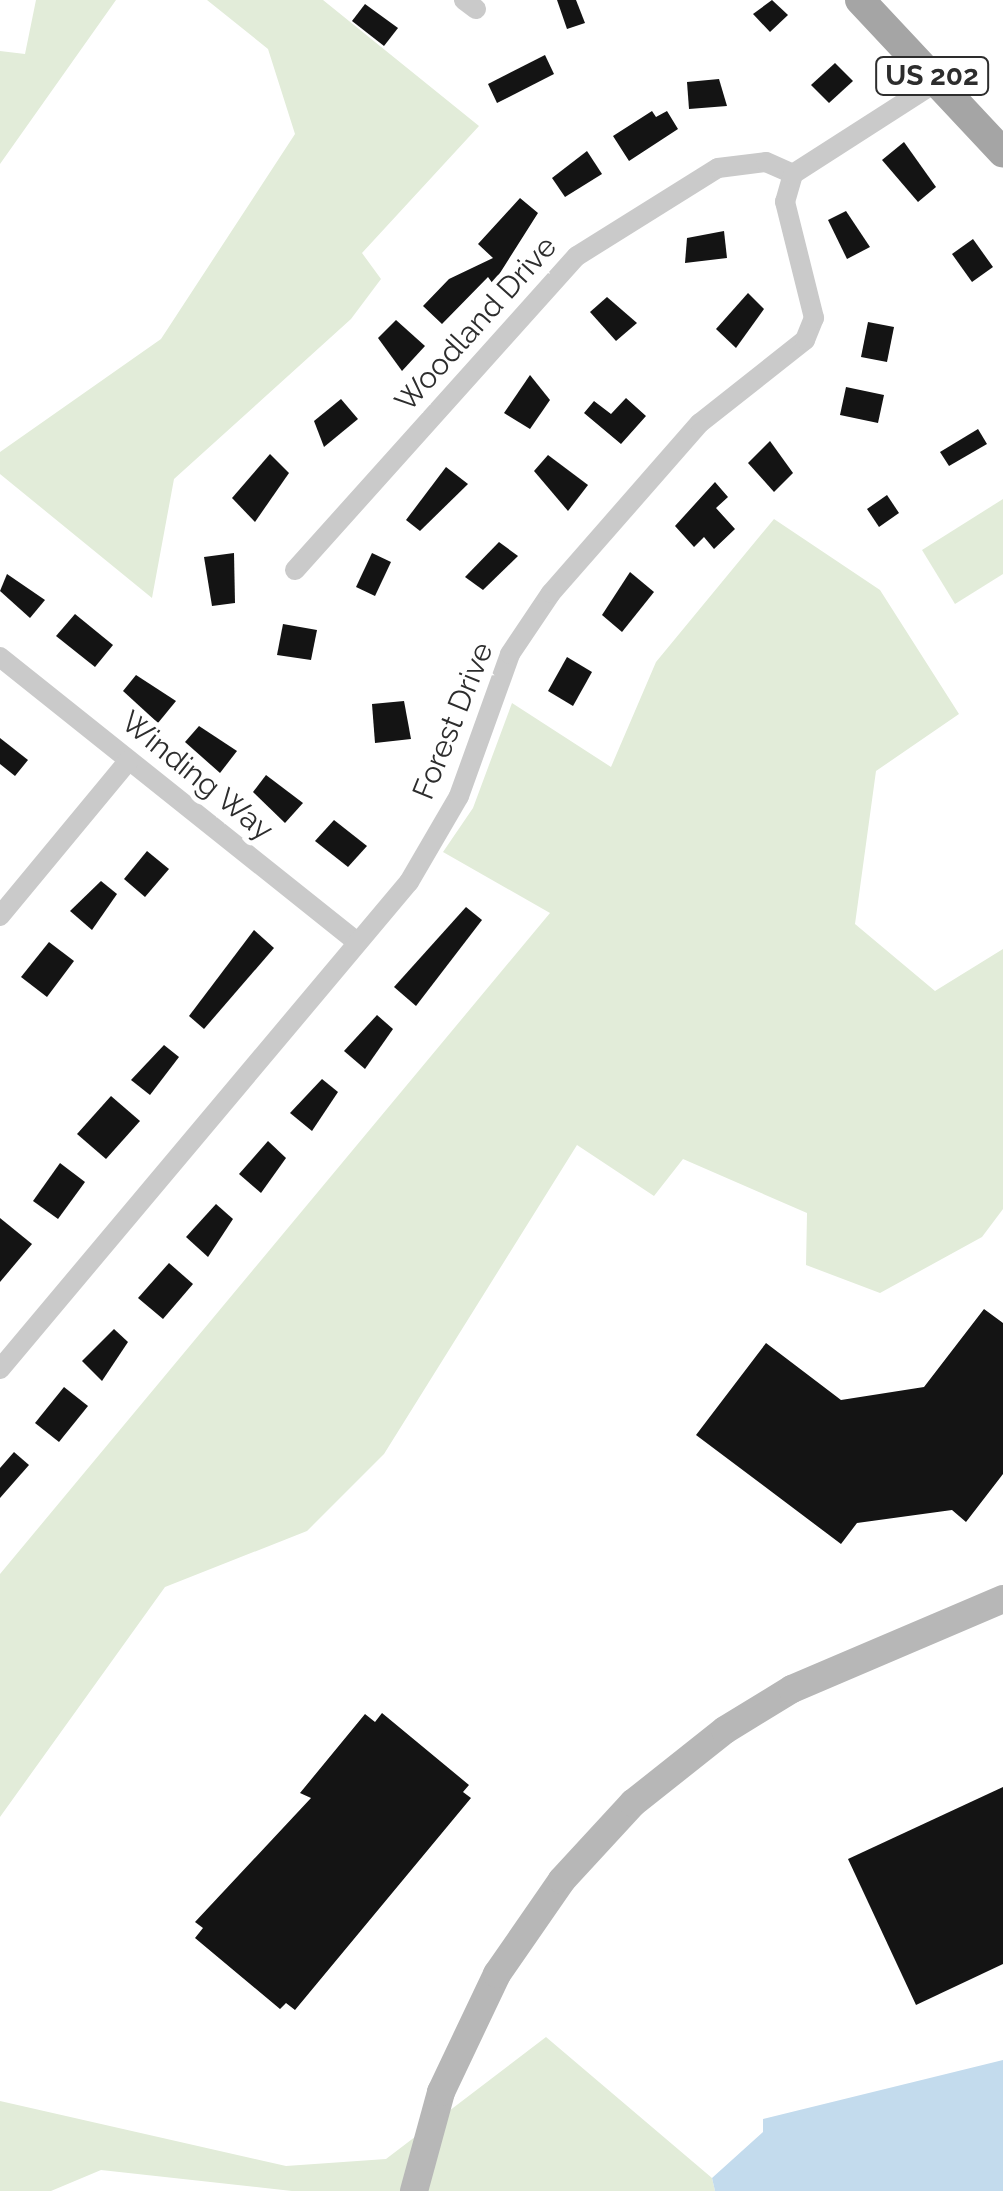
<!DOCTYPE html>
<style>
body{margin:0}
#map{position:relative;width:1003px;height:2191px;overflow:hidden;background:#fff;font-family:Raleway,sans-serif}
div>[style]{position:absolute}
.green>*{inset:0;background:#e2ecd9}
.water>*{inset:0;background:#c3dbed}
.building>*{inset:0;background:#141414}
.street>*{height:20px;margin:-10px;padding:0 10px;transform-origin:10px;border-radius:10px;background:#cacaca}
.secondary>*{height:28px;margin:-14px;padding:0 14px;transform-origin:14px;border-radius:14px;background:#b7b7b7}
.primary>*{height:30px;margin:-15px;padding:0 15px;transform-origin:15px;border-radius:15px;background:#a5a5a5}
span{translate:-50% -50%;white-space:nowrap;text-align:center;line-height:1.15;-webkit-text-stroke:10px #fff;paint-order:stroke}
.shield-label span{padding:2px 8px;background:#fff;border:2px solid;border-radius:8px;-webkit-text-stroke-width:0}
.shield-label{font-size:28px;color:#2d2d2d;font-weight:700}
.street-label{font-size:30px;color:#2d2d2d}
</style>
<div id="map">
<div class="green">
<i style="clip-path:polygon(36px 0,116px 0,0 164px,0 51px,25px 54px)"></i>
<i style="clip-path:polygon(207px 0,323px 0,479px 126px,362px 253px,381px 279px,351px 319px,174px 479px,152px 598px,0 474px,0 452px,161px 339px,295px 134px,268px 49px)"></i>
<i style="clip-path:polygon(1003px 499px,1003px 574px,955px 604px,922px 550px)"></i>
<i style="clip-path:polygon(774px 519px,880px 590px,959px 714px,876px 771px,855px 924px,935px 991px,1003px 949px,1003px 1209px,982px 1237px,880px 1293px,806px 1265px,807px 1213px,683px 1159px,654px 1196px,577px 1145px,384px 1454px,307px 1531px,165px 1587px,0 1817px,0 1574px,550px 913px,443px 852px,473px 808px,512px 703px,611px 767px,656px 662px)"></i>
<i style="clip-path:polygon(546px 2037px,712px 2178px,715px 2191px,292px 2191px,101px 2170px,51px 2191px,0 2191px,0 2101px,286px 2166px,386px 2159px)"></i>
</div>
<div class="water">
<i style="clip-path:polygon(1003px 2060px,1003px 2191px,715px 2191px,712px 2178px,763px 2132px,763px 2119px)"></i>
</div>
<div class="building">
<i style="clip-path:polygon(557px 0,576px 0,585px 23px,567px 29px)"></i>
<i style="clip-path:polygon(772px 0,788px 15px,770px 32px,753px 14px)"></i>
<i style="clip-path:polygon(365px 4px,398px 28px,384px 46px,352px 21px)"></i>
<i style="clip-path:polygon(545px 55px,554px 74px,497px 103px,488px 84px)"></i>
<i style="clip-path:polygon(835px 63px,853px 81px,829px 103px,811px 85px)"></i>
<i style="clip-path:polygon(719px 79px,727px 106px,689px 109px,687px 82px)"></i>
<i style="clip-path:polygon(652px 111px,656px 117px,667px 111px,678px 129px,629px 161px,613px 136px)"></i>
<i style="clip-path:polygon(904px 142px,936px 187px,918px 202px,882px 160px)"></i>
<i style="clip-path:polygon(587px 151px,602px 174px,565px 197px,552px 178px)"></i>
<i style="clip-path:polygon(520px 198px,538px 213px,493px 284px,488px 277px,442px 324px,423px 306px,449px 279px,493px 258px,478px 244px)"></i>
<i style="clip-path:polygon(846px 211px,870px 247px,847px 259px,828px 220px)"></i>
<i style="clip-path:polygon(724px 231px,727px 258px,685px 263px,687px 238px)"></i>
<i style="clip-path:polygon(973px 239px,993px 267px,972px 282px,952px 254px)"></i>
<i style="clip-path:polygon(748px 293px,764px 309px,736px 348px,716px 329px)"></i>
<i style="clip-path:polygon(607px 297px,637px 323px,616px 341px,590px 312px)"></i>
<i style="clip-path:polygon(396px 320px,425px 346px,402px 371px,378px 338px)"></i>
<i style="clip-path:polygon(868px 322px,894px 327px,887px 362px,861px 357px)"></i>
<i style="clip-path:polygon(530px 375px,550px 400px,530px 429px,504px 413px)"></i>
<i style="clip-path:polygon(846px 387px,884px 395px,878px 423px,840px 415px)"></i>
<i style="clip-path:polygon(626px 398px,646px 416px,621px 444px,584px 413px,594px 401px,611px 414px)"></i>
<i style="clip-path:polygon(341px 399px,358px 419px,324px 447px,314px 421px)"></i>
<i style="clip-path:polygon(978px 429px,987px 444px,949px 466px,940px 452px)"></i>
<i style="clip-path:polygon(770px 441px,793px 473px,774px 492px,748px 463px)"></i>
<i style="clip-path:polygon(270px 454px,289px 473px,255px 522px,232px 498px)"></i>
<i style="clip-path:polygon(548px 455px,588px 485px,568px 511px,534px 471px)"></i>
<i style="clip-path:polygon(446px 467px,468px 484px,420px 531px,406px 520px)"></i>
<i style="clip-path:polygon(715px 482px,728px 497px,716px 508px,735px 529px,714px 549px,704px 537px,694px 547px,675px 526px)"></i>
<i style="clip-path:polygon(887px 495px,899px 513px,879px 527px,867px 509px)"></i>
<i style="clip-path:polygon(499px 542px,518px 556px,483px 590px,465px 577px)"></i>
<i style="clip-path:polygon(234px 553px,235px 603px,212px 606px,204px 557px)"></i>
<i style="clip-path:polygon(372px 553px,391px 562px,375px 596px,356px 587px)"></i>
<i style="clip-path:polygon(630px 572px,654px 592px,622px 632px,602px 615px)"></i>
<i style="clip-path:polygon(7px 574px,45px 600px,30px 618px,0 591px)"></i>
<i style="clip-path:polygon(75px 614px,113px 645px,95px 667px,56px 636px)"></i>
<i style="clip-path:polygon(283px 624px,317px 630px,311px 660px,277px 655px)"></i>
<i style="clip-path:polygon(567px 657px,592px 672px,573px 706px,548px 691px)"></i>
<i style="clip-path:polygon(136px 675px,176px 701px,158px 723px,123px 691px)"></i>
<i style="clip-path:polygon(404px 701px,411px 739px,375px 743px,372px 704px)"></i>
<i style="clip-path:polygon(199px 726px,237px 751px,220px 773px,185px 742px)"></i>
<i style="clip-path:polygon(0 738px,28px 760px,15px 776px,0 764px)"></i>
<i style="clip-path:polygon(266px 775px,303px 803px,285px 823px,253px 792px)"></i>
<i style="clip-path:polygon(334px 820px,367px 846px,348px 867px,315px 841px)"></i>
<i style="clip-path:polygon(147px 851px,169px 869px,145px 897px,124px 879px)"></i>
<i style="clip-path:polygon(101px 881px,117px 894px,92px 930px,70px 911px)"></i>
<i style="clip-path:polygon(466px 907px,482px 920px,416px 1006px,394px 987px)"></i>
<i style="clip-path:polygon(254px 930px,274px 948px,204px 1029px,189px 1016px)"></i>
<i style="clip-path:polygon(49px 942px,74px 961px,47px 997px,21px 977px)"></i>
<i style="clip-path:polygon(377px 1015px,393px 1029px,365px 1069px,344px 1051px)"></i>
<i style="clip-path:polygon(164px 1045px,179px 1057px,150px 1095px,131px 1080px)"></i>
<i style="clip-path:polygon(322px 1079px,338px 1092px,312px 1131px,290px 1113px)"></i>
<i style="clip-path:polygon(111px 1096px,140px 1121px,106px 1159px,77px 1134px)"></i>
<i style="clip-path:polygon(268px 1141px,286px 1158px,261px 1193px,239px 1174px)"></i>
<i style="clip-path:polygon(60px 1163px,85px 1182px,58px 1219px,33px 1201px)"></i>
<i style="clip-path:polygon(216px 1204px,233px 1219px,208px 1257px,186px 1237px)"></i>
<i style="clip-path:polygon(0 1218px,32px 1244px,0 1282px)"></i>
<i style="clip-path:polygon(169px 1263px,193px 1284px,163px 1319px,138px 1298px)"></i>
<i style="clip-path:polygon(984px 1309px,1003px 1323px,1003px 1474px,966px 1522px,952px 1510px,857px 1523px,841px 1544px,696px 1435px,766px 1343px,841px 1400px,924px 1387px)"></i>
<i style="clip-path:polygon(114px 1329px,128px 1342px,102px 1381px,82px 1361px)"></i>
<i style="clip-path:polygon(64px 1387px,88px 1406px,59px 1442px,35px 1423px)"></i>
<i style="clip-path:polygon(14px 1452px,29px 1465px,0 1498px,0 1468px)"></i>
<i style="clip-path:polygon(382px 1713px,469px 1785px,463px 1792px,471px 1798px,295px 2010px,286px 2003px,280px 2009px,195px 1938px,203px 1928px,195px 1922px,311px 1798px,300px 1793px,365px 1714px,375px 1722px)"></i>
<i style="clip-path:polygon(1003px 1787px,1003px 1964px,916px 2005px,848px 1859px)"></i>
</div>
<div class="street">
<i style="left:464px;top:0;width:15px;rotate:37deg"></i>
<i style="left:295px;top:570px;width:422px;rotate:-48.1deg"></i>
<i style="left:577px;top:256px;width:166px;rotate:-32deg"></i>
<i style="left:718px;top:168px;width:48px;rotate:-7.1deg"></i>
<i style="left:766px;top:162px;width:30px;rotate:24deg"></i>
<i style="left:0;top:657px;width:457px;rotate:38.6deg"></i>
<i style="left:0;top:916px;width:202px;rotate:-50.4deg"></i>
<i style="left:0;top:1369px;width:636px;rotate:-49.98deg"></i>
<i style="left:409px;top:882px;width:99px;rotate:-59.8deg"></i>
<i style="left:459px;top:796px;width:151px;rotate:-70.2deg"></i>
<i style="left:510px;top:654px;width:73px;rotate:-56.1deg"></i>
<i style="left:551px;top:593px;width:226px;rotate:-48.8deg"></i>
<i style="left:700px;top:423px;width:134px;rotate:-38.3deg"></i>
<i style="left:805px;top:340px;width:24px;rotate:-68deg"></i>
<i style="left:814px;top:318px;width:120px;rotate:-104deg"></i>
<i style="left:785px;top:202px;width:29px;rotate:-74deg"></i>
<i style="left:793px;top:174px;width:172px;rotate:-32.7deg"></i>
</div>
<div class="secondary">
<i style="left:414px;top:2191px;width:103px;rotate:-74.7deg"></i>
<i style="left:441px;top:2092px;width:131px;rotate:-64.6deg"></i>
<i style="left:497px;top:1974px;width:114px;rotate:-55.3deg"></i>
<i style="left:562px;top:1880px;width:105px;rotate:-47.3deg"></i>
<i style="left:633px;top:1803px;width:117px;rotate:-38.4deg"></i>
<i style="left:725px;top:1730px;width:79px;rotate:-31.5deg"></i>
<i style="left:792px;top:1689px;width:229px;rotate:-23.1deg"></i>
</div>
<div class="primary">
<i style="left:860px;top:0;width:209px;rotate:46.9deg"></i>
</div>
<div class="shield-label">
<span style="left:932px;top:76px">US 202</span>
</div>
<div class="street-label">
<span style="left:476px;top:324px;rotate:-48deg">Woodland Drive</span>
<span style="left:453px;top:721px;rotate:-68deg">Forest Drive</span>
<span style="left:197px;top:776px;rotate:39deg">Winding Way</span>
</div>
</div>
